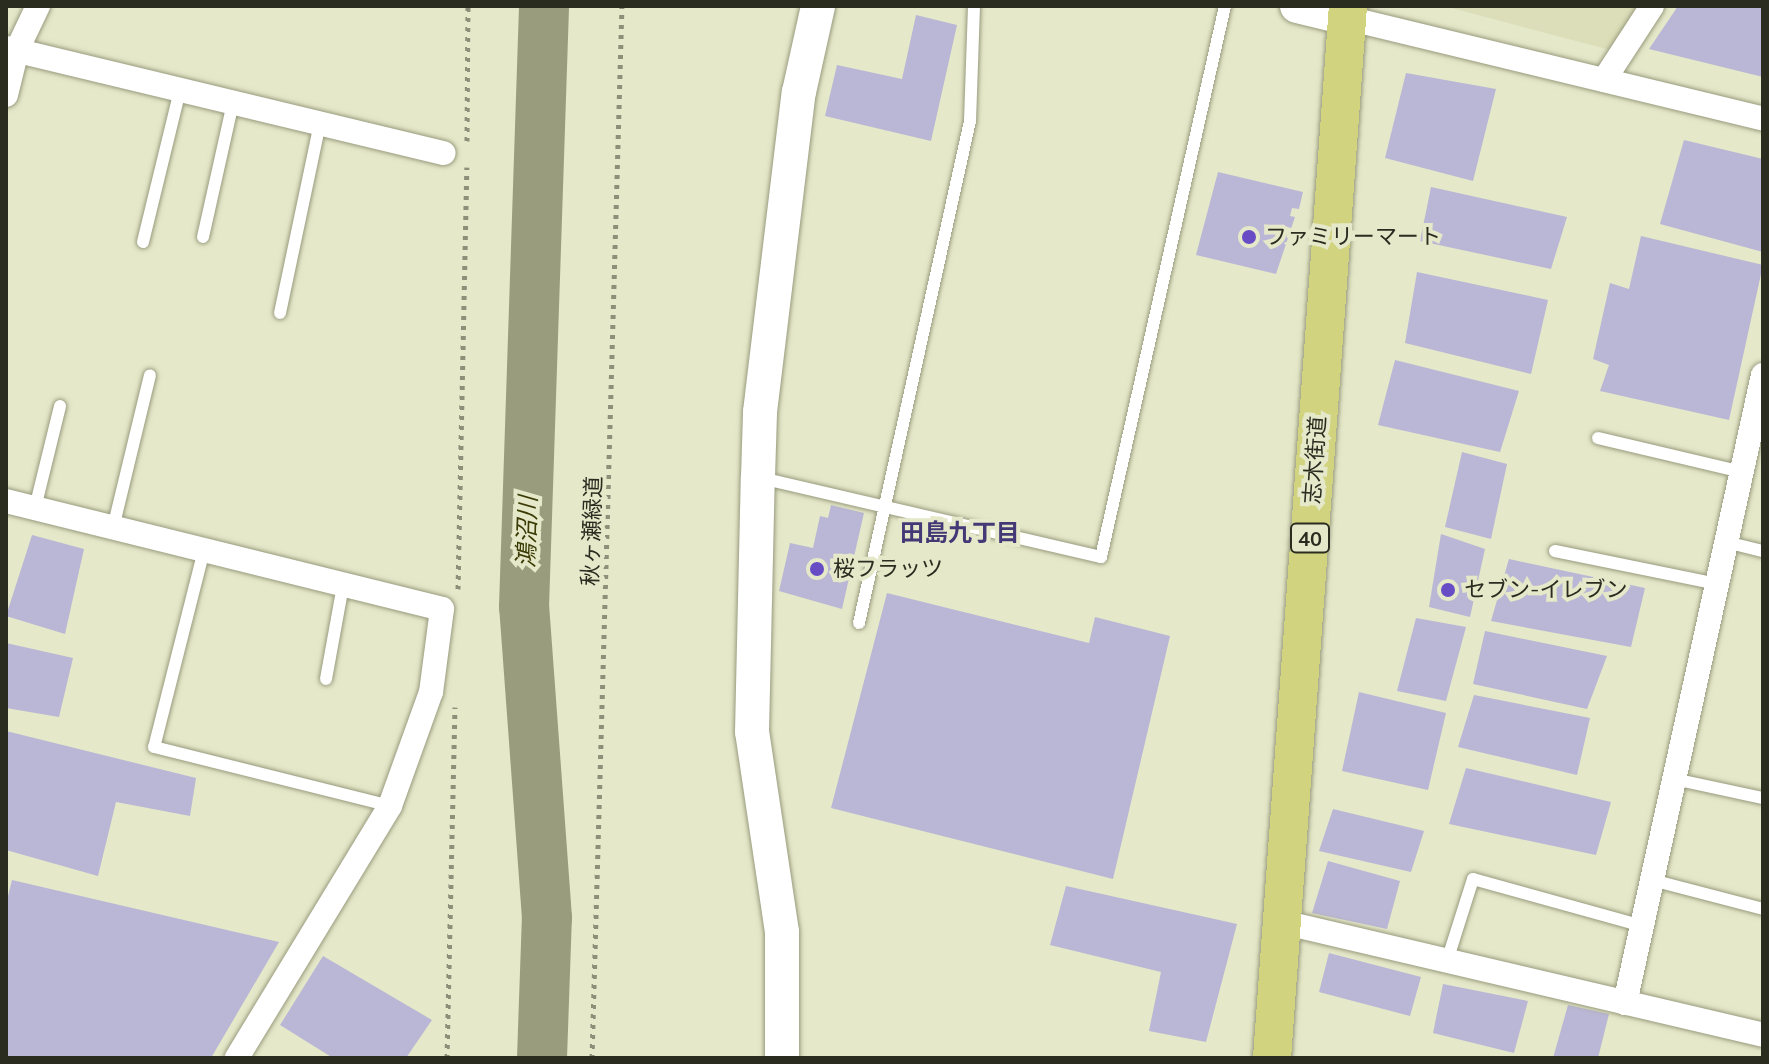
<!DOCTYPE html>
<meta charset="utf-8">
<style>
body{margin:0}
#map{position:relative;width:1769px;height:1064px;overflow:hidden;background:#e5e8c9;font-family:Mulish,"Noto Sans JP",sans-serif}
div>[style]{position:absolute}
.built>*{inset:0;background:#dbdeb8}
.river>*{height:50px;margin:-25px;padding:0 25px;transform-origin:25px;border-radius:25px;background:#9a9c7e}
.building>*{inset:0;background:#b9b7d5}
.path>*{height:5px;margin-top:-2.5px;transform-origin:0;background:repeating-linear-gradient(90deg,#8d9079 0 4px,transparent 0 10px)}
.roads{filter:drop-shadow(0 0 2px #999b7e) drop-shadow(0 0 2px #999b7e)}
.lane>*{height:12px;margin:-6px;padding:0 6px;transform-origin:6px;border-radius:6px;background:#fff}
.street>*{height:24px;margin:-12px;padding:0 12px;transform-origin:12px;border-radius:12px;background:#fff}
.secondary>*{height:34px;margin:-17px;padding:0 17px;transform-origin:17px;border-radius:17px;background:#fff}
.primary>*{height:38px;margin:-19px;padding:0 19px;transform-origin:19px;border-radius:19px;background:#d1d37f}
.dots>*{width:22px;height:22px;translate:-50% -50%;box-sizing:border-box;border:4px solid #e5e8c9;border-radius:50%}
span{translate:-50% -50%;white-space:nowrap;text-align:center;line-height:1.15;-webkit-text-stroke:8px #e5e8c9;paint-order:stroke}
.shield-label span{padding:2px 6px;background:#e5e8c9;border:2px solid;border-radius:6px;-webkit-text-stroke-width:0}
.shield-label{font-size:20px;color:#2b2c20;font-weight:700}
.poi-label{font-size:22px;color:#2b2c20}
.left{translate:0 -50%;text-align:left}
.street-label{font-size:22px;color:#2b2c20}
.water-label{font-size:24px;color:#3b3c05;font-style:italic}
.neighbourhood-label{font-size:24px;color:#433976;font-weight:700}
.frame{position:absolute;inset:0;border:8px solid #2b2c20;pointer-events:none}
</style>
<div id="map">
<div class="built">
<i style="clip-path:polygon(1444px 6px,1638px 6px,1610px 50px)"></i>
</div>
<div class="river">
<i style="left:542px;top:1058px;width:140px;rotate:-88deg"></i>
<i style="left:547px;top:918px;width:312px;rotate:-94.2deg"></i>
<i style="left:524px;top:607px;width:601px;rotate:-88.09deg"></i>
</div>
<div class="building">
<i style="clip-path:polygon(1678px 6px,1763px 6px,1763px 77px,1649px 49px)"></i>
<i style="clip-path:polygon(916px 15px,957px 25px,931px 141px,825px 116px,837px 65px,902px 79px)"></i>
<i style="clip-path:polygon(1406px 73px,1496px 89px,1473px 181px,1385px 158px)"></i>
<i style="clip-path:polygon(1684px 140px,1763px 159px,1763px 252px,1660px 224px)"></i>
<i style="clip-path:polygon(1218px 172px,1303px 192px,1299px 209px,1292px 208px,1290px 216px,1295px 217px,1276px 274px,1196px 255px)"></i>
<i style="clip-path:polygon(1431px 187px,1567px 217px,1551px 269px,1420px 241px)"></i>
<i style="clip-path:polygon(1641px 236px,1763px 265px,1729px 420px,1600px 391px,1609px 365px,1593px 359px,1610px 283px,1629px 289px)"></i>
<i style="clip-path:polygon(1417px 272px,1548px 300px,1531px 374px,1405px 343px)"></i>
<i style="clip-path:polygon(1395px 360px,1519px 391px,1500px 452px,1378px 425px)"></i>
<i style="clip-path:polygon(1462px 452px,1507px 464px,1491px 539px,1445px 527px)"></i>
<i style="clip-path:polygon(831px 505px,864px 513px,842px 609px,779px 591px,790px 543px,813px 548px,820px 516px,828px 518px)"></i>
<i style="clip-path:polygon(1441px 534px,1485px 549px,1470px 617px,1429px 607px)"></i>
<i style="clip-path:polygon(32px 535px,84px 549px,65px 634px,6px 616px)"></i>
<i style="clip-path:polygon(1509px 559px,1645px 588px,1631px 647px,1491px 621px)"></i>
<i style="clip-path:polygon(887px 593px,1089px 643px,1095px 617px,1170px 636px,1113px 879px,831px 808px)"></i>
<i style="clip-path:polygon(1416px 618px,1466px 627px,1446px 701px,1397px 691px)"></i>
<i style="clip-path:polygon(1485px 631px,1607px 656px,1587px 709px,1473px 684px)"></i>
<i style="clip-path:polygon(6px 643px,73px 658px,59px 717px,6px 708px)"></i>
<i style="clip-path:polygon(1359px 692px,1446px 713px,1428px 790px,1342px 771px)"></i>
<i style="clip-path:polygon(1474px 695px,1590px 718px,1577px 775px,1458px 747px)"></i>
<i style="clip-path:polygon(6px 731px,196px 778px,190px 816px,116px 802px,98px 876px,6px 850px)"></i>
<i style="clip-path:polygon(1466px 768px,1611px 802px,1596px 855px,1449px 824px)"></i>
<i style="clip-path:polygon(1333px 809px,1424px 831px,1411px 872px,1319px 851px)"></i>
<i style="clip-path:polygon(1328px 861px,1400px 881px,1387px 929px,1312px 913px)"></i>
<i style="clip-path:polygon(12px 880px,279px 942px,211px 1058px,6px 1058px,6px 904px)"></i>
<i style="clip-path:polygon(1066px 886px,1237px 924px,1206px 1042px,1149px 1031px,1161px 972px,1050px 945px)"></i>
<i style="clip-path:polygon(1329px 953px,1421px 977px,1410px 1016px,1319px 992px)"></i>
<i style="clip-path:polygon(323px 956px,432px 1020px,406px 1058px,333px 1058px,280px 1025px)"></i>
<i style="clip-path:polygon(1443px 984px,1528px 1001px,1514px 1053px,1433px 1033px)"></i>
<i style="clip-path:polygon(1568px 1005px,1609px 1014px,1598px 1058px,1553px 1058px)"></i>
</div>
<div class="path">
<i style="left:467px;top:141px;width:135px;rotate:-89.6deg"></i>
<i style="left:458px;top:589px;width:422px;rotate:-88.8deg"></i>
<i style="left:447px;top:1058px;width:351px;rotate:-88.7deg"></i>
<i style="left:592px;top:1058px;width:1052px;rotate:-88.37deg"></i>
</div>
<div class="roads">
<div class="lane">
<i style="left:203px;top:237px;width:137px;rotate:-77.4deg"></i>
<i style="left:143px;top:242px;width:156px;rotate:-76.3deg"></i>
<i style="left:280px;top:313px;width:194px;rotate:-78.1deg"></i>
<i style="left:1598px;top:438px;width:148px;rotate:13.3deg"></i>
<i style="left:761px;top:478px;width:349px;rotate:13.1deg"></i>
<i style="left:1101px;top:557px;width:565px;rotate:-77.32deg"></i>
<i style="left:35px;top:508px;width:105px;rotate:-76.2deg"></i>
<i style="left:113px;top:528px;width:157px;rotate:-76.4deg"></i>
<i style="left:1726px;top:542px;width:38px;rotate:14deg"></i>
<i style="left:204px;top:550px;width:203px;rotate:104.2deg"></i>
<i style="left:154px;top:747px;width:243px;rotate:14deg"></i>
<i style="left:1555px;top:551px;width:165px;rotate:11.5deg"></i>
<i style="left:859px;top:623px;width:514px;rotate:-77.53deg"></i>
<i style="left:970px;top:121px;width:115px;rotate:-88deg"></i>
<i style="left:326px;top:679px;width:96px;rotate:-79.7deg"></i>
<i style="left:1674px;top:779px;width:91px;rotate:12.1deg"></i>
<i style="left:1652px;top:880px;width:115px;rotate:14.6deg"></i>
<i style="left:1447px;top:961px;width:86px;rotate:-72.4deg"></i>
<i style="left:1473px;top:879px;width:175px;rotate:15.5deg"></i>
</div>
<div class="street">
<i style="left:1347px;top:18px;width:428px;rotate:13.6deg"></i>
<i style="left:6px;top:48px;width:450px;rotate:13.5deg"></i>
<i style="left:1604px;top:80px;width:88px;rotate:-57deg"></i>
<i style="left:6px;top:95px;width:46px;rotate:-76.3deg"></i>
<i style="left:17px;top:50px;width:49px;rotate:-64.5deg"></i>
<i style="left:6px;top:501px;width:449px;rotate:13.9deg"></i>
<i style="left:442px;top:609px;width:84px;rotate:97.5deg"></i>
<i style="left:431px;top:692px;width:121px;rotate:109.8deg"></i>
<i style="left:390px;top:806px;width:295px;rotate:121.3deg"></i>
<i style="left:1282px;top:922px;width:494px;rotate:13.2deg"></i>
<i style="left:1625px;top:1003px;width:643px;rotate:-77.61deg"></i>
</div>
<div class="secondary">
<i style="left:1297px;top:6px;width:51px;rotate:13.5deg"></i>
<i style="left:782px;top:1058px;width:126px;rotate:-90deg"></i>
<i style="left:782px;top:932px;width:202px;rotate:-98.5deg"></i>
<i style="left:752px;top:732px;width:255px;rotate:-88.7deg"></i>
<i style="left:758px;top:477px;width:65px;rotate:-88.2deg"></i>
<i style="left:760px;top:412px;width:322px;rotate:-83.1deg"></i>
<i style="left:799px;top:92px;width:88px;rotate:-77.5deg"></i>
</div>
<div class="primary">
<i style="left:1272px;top:1058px;width:1055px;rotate:-85.87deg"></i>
</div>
</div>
<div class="dots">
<i style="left:1249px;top:237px;background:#674cc5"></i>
<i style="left:817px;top:569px;background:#674cc5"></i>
<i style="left:1448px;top:590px;background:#674cc5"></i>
</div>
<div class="shield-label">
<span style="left:1310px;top:538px">40</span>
</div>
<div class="poi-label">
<span class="left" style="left:1265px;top:237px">ファミリーマート</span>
<span class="left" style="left:833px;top:569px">桜フラッツ</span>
<span class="left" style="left:1464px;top:590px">セブン-イレブン</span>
</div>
<div class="street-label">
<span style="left:1315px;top:460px;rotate:-86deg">志木街道</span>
<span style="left:592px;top:531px;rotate:-88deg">秋ヶ瀬緑道</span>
</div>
<div class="water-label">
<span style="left:527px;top:532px;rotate:-88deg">鴻沼川</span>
</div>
<div class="neighbourhood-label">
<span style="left:960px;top:533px">田島九丁目</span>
</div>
<div class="frame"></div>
</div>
